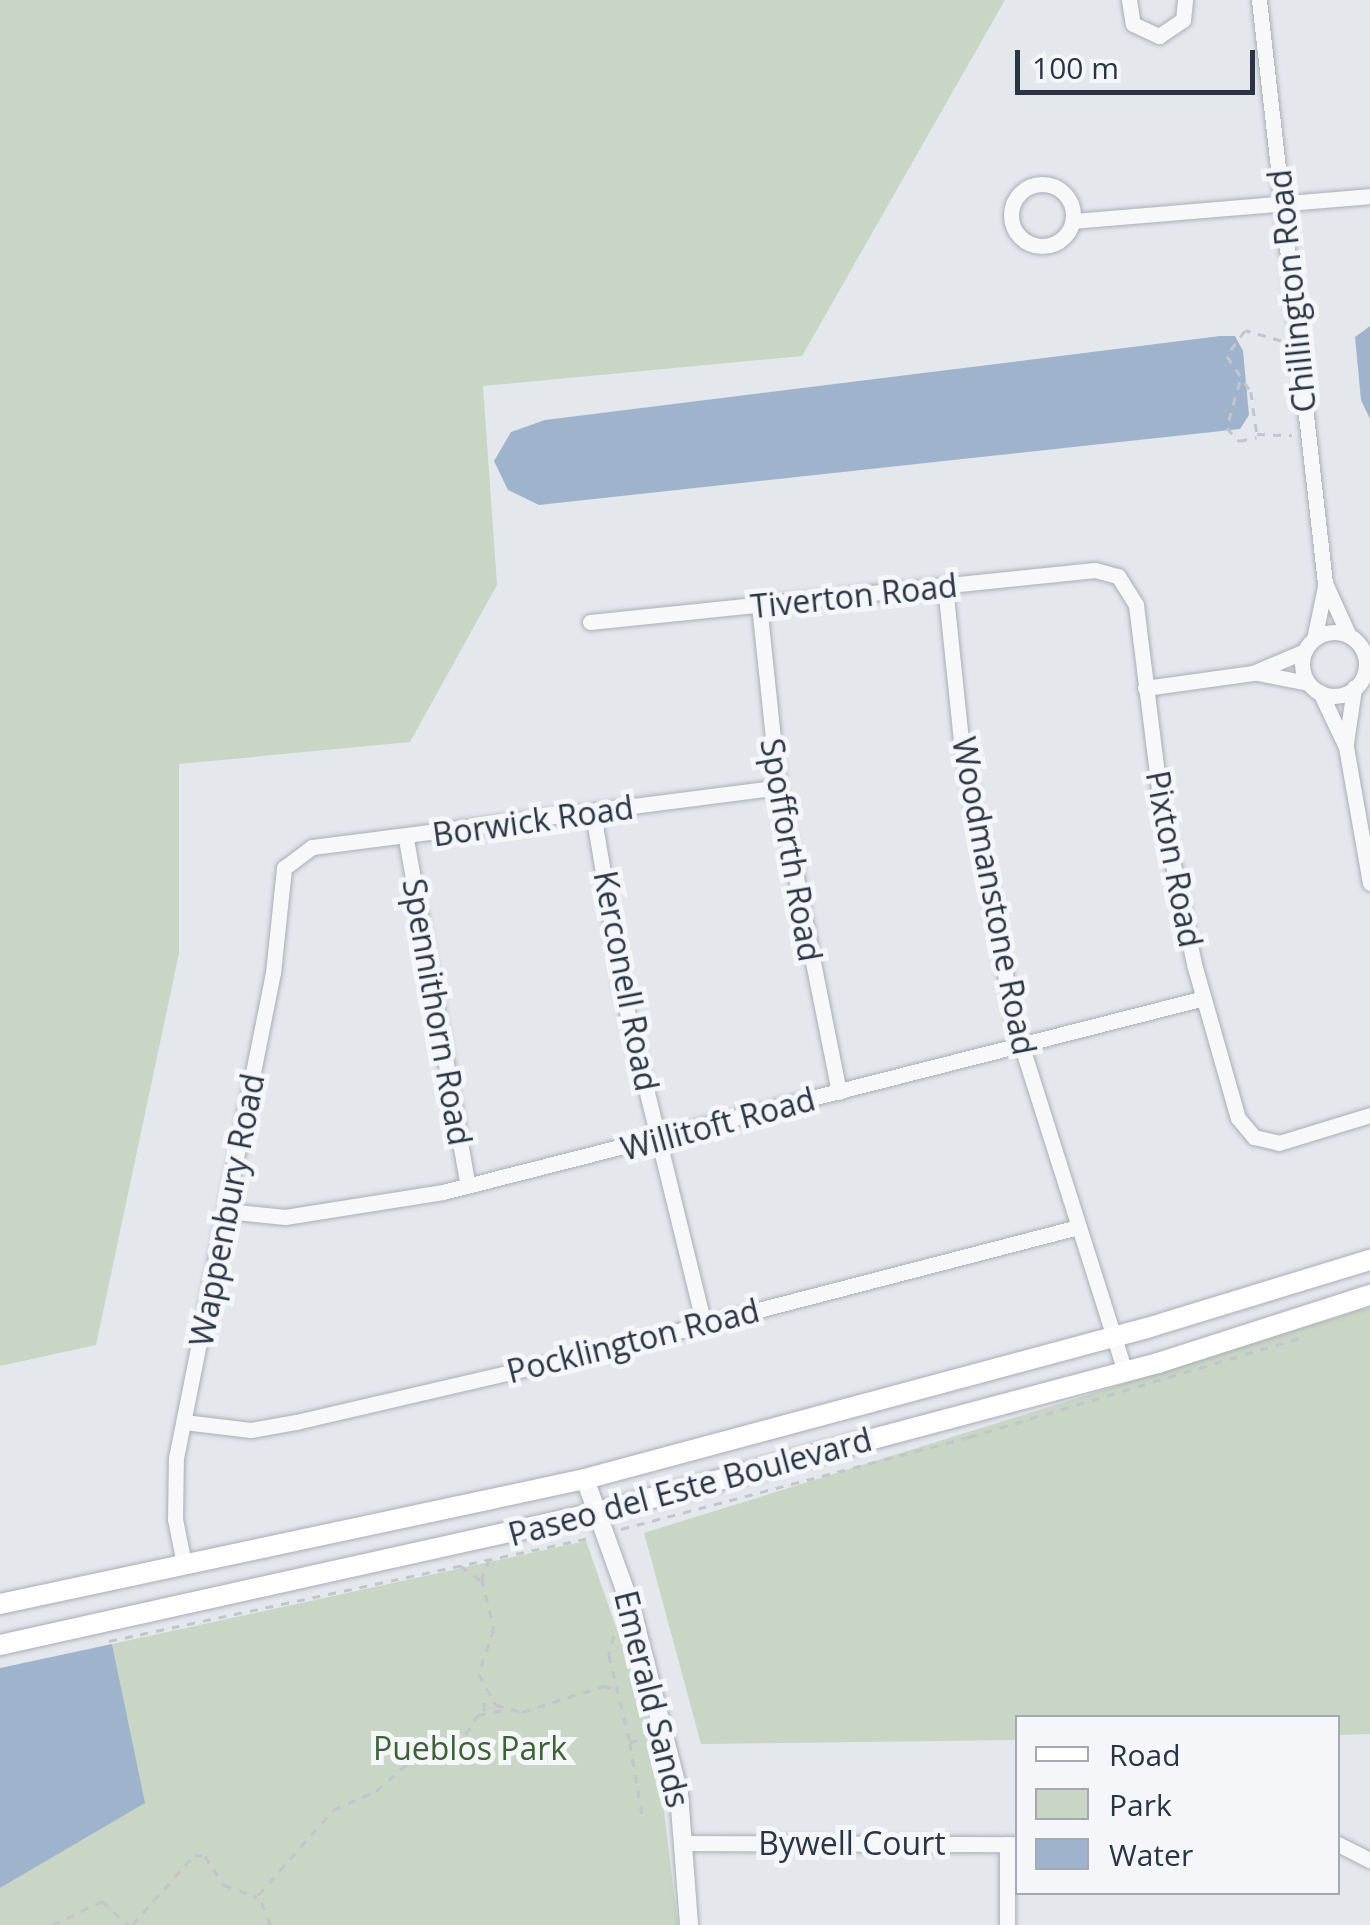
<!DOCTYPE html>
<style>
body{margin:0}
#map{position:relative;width:1370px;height:1925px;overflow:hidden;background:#e4e7ec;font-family:"Open Sans",sans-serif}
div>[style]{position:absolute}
.green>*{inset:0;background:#c9d6c5}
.water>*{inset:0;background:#9fb4cc}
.path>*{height:2.5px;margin-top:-1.25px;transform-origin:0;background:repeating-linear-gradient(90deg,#c2c5cb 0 8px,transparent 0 16px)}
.roads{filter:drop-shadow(0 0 2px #a9aeb7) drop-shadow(0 0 2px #a9aeb7)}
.minor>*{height:15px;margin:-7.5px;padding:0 7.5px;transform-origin:7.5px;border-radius:7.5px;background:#f7f8fa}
.minor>.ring{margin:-7.5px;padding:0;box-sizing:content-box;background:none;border:15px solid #f7f8fa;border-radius:50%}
.tertiary>*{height:18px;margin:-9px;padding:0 9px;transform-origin:9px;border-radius:9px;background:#f7f8fa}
.secondary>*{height:20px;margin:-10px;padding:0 10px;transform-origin:10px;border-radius:10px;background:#fff}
span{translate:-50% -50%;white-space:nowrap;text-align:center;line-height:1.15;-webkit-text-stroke:10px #f4f6f9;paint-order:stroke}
.street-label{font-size:32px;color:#2b3445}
.park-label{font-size:32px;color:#3f6138}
.legend{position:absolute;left:1015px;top:1715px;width:325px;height:180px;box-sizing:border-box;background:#f4f6f9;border:2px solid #a4a8b1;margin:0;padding:12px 18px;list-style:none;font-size:30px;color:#2b3445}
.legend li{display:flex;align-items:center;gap:20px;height:50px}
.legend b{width:50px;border:2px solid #a4a8b1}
.scale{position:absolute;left:1015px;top:50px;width:240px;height:45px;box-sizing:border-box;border:5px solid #2b3445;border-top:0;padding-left:12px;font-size:30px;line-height:35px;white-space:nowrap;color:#2b3445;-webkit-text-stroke:8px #f4f6f9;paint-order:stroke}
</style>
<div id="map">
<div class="green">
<i style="clip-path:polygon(0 0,1005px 0,802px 356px,483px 386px,497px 585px,410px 742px,179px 764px,179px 953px,96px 1345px,0 1366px)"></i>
<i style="clip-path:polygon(1370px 1307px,1370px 1734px,1338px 1735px,1338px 1718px,1018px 1718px,1017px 1740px,701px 1744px,644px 1533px)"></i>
<i style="clip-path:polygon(586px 1541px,655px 1739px,678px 1925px,0 1925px,0 1888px,144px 1803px,112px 1644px)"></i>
</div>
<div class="water">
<i style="clip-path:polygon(1370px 326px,1370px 419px,1361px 400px,1355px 337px)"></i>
<i style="clip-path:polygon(1220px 336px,1235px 336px,1243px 351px,1249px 415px,1240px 429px,539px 505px,508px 490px,494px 461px,511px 432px,545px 420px)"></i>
<i style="clip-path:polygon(112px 1644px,145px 1803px,0 1888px,0 1668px)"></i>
</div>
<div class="path">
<i style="left:1281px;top:341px;width:37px;rotate:-164deg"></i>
<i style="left:1245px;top:331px;width:31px;rotate:126deg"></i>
<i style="left:1227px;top:356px;width:43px;rotate:56.3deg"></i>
<i style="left:1251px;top:392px;width:42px;rotate:81.9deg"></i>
<i style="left:1257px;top:434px;width:35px;rotate:2deg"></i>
<i style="left:1240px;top:382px;width:48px;rotate:105.8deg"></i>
<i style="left:1227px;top:428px;width:18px;rotate:47deg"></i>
<i style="left:1239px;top:441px;width:18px;rotate:-13deg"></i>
<i style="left:621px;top:1529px;width:360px;rotate:-14.8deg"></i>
<i style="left:969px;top:1437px;width:352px;rotate:-16.7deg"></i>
<i style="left:490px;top:1559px;width:22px;rotate:112deg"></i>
<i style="left:482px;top:1579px;width:51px;rotate:76.5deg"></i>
<i style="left:494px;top:1629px;width:47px;rotate:108.4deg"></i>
<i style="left:479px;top:1674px;width:35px;rotate:61deg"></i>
<i style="left:496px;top:1705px;width:27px;rotate:15deg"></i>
<i style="left:522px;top:1712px;width:85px;rotate:-17.8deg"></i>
<i style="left:603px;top:1686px;width:14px;rotate:12deg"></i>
<i style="left:461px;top:1566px;width:27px;rotate:36deg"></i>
<i style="left:614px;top:1636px;width:20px;rotate:105deg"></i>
<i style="left:609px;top:1655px;width:89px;rotate:76.4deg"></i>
<i style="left:630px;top:1742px;width:12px;rotate:-14deg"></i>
<i style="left:109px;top:1641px;width:491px;rotate:-12.1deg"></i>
<i style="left:484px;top:1711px;width:17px;rotate:-90deg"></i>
<i style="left:630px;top:1743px;width:78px;rotate:80.4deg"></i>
<i style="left:52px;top:1925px;width:55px;rotate:-25.6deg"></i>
<i style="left:102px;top:1901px;width:36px;rotate:42deg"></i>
<i style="left:132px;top:1925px;width:94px;rotate:-48.5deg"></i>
<i style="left:194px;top:1855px;width:11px;rotate:5deg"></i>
<i style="left:205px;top:1856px;width:35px;rotate:57deg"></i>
<i style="left:224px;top:1885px;width:35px;rotate:20deg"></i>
<i style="left:270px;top:1925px;width:32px;rotate:-112deg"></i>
<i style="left:258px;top:1895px;width:113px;rotate:-48.6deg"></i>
<i style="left:333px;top:1810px;width:47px;rotate:-23.8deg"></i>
<i style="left:376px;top:1791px;width:52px;rotate:-41.1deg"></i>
<i style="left:415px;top:1757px;width:43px;rotate:-12.1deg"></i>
<i style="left:457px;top:1748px;width:39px;rotate:-58deg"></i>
<i style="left:478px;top:1715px;width:25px;rotate:-11deg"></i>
</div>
<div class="roads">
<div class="minor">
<i style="left:1129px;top:0;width:24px;rotate:81deg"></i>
<i style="left:1133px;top:24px;width:29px;rotate:25deg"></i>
<i style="left:1159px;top:36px;width:29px;rotate:-34deg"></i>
<i style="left:1183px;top:20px;width:20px;rotate:-84deg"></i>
<i style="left:1259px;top:0;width:587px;rotate:83.54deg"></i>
<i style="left:1325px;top:583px;width:58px;rotate:65.6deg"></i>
<i class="ring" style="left:1011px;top:184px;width:47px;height:47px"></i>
<i style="left:1073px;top:221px;width:298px;rotate:-4.8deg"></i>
<i style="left:945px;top:586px;width:156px;rotate:84.1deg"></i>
<i style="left:961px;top:741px;width:286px;rotate:79.3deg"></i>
<i style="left:1014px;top:1022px;width:367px;rotate:72.4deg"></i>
<i style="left:759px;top:605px;width:183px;rotate:84deg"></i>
<i style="left:778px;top:787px;width:311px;rotate:78.7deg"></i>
<i style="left:590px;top:622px;width:508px;rotate:-5.88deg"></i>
<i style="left:1095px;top:570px;width:24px;rotate:15deg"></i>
<i style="left:1118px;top:576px;width:34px;rotate:58deg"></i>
<i style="left:1136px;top:605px;width:210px;rotate:82.9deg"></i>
<i style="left:1162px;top:813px;width:154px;rotate:78deg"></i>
<i style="left:1194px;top:964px;width:160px;rotate:74.1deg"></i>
<i style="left:1238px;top:1118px;width:25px;rotate:50deg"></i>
<i style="left:1254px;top:1137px;width:26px;rotate:13deg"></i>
<i style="left:1279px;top:1143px;width:95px;rotate:-17.1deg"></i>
<i class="ring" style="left:1302px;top:632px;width:49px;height:49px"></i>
<i style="left:1314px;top:639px;width:53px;rotate:-78.1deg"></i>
<i style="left:1257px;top:673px;width:52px;rotate:11.1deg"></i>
<i style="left:1145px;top:688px;width:109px;rotate:-7.9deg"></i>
<i style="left:1253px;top:673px;width:56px;rotate:-22.9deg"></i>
<i style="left:1320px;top:692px;width:61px;rotate:64.7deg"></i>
<i style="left:1346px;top:747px;width:138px;rotate:80deg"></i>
<i style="left:1346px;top:743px;width:56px;rotate:-81.7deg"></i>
<i style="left:593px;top:813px;width:189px;rotate:80.5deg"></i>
<i style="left:624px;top:999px;width:335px;rotate:76.2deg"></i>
<i style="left:406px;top:839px;width:352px;rotate:79.9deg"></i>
<i style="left:227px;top:1211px;width:58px;rotate:5.9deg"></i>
<i style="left:285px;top:1217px;width:160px;rotate:-9deg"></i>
<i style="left:443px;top:1192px;width:785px;rotate:-14.3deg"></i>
<i style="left:184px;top:1422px;width:67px;rotate:6.8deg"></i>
<i style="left:251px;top:1430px;width:46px;rotate:-10.1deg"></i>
<i style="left:296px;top:1422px;width:297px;rotate:-13.1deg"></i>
<i style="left:585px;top:1355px;width:509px;rotate:-14.55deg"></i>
<i style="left:184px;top:1564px;width:46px;rotate:-101.3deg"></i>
<i style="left:175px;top:1519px;width:61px;rotate:-89.1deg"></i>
<i style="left:176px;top:1458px;width:495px;rotate:-78.7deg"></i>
<i style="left:273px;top:973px;width:106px;rotate:-84deg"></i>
<i style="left:284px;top:868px;width:35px;rotate:-37deg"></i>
<i style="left:312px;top:847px;width:470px;rotate:-7.3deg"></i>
<i style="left:686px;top:1843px;width:332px;rotate:0.2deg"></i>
<i style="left:1338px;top:1844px;width:36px;rotate:27deg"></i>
<i style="left:1007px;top:1925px;width:81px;rotate:-90deg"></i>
</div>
<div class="tertiary">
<i style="left:585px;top:1479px;width:136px;rotate:70.2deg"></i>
<i style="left:631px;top:1607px;width:193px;rotate:75.6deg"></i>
<i style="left:679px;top:1794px;width:131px;rotate:85.6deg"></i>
</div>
<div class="secondary">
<i style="left:0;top:1604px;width:598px;rotate:-12.06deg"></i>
<i style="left:585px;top:1479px;width:582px;rotate:-15.04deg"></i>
<i style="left:1147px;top:1328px;width:233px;rotate:-17deg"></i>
<i style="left:0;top:1645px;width:614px;rotate:-12.52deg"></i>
<i style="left:599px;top:1512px;width:579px;rotate:-14.93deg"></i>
<i style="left:1158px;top:1363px;width:223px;rotate:-17.8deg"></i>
</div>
</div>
<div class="street-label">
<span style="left:1292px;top:291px;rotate:-96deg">Chillington Road</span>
<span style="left:854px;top:596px;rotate:-6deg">Tiverton Road</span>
<span style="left:533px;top:821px;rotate:-8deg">Borwick Road</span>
<span style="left:791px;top:850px;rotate:80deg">Spofforth Road</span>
<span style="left:1174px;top:859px;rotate:79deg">Pixton Road</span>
<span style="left:994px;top:896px;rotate:79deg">Woodmanstone Road</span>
<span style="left:626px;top:981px;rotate:79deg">Kerconell Road</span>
<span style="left:437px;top:1012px;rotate:80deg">Spennithorn Road</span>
<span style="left:718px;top:1124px;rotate:-15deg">Willitoft Road</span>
<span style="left:227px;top:1210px;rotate:-79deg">Wappenbury Road</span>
<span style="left:633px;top:1341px;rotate:-14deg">Pocklington Road</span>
<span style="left:690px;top:1487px;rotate:-15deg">Paseo del Este Boulevard</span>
<span style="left:652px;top:1699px;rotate:76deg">Emerald Sands</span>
<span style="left:852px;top:1843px">Bywell Court</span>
</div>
<div class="park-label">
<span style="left:470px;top:1748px">Pueblos Park</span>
</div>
<ul class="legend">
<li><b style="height:12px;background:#fff"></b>Road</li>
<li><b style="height:28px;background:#c9d6c5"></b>Park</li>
<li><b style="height:28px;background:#9fb4cc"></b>Water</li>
</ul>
<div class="scale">100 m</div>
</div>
